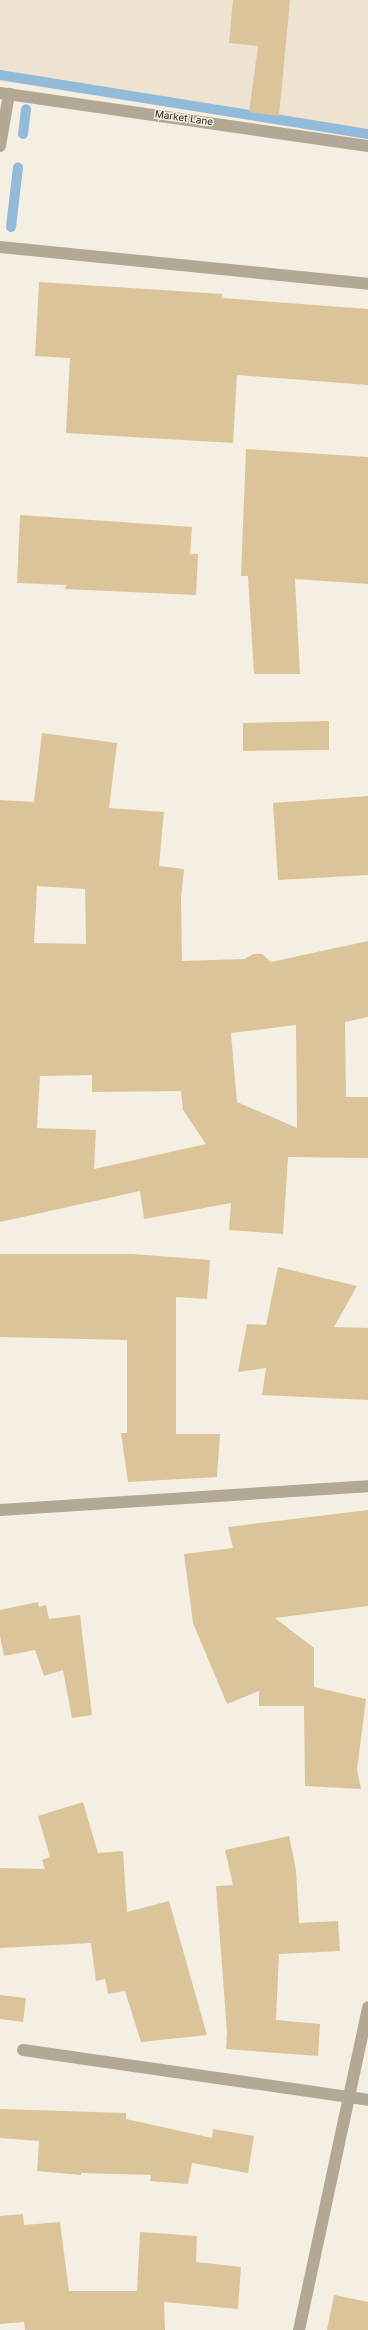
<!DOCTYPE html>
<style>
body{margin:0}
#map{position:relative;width:368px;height:2330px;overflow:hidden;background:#f5eee3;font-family:Inter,sans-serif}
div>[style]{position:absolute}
.built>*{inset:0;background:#eee3d1}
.stream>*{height:10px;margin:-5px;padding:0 5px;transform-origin:5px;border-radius:5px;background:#92bad9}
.building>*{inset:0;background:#dcc49a}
.minor>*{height:12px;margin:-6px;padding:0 6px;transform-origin:6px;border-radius:6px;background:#b3a896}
span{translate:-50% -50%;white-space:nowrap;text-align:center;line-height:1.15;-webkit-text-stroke:3px #f5eee3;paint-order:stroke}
.street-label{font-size:10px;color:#272420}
</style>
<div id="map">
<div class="built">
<i style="clip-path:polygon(0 0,368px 0,368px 138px,0 81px)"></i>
</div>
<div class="stream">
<i style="left:0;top:75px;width:373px;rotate:9.1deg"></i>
<i style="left:23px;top:134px;width:25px;rotate:-83deg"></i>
<i style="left:11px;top:227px;width:60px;rotate:-83.3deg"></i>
</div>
<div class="building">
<i style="clip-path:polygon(233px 0,290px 0,279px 116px,249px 112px,258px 46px,229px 43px)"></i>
<i style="clip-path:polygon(39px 282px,222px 294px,222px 298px,368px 309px,368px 385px,237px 375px,233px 443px,66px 433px,70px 358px,35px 356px)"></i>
<i style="clip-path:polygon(246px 449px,368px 457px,368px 584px,295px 579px,300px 674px,254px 674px,248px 576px,241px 576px)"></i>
<i style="clip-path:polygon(20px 515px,192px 527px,190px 554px,198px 554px,196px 595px,65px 589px,66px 585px,17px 583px)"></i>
<i style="clip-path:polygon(329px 721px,329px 750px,243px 751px,243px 723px)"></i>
<i style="clip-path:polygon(evenodd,42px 733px,117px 743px,109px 808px,164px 812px,159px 866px,184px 869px,181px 898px,182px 961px,245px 959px,253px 954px,262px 954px,271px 962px,368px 941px,368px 1017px,345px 1022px,346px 1097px,368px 1097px,368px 1158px,288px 1157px,283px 1234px,229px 1230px,231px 1203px,144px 1219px,140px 1191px,0 1222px,0 800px,34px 802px,42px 733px,37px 886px,85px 889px,86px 944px,34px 943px,37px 886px,42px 733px,296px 1025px,297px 1128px,237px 1102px,231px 1033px,296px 1025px,42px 733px,92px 1075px,92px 1092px,181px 1091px,183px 1110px,206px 1144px,94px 1169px,96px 1130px,37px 1128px,40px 1076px,92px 1075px)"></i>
<i style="clip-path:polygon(368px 796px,368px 875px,278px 880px,273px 803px)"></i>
<i style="clip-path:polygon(0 1254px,132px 1254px,210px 1260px,207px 1299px,176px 1297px,176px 1434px,220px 1434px,217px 1477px,128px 1482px,121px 1433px,127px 1433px,127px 1340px,0 1337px)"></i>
<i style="clip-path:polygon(278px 1267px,357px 1286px,334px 1327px,368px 1328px,368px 1400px,262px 1395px,266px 1368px,238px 1372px,247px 1324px,266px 1325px)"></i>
<i style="clip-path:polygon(368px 1510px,368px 1606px,275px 1618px,314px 1648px,314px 1687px,366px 1699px,357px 1770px,361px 1789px,305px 1786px,304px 1706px,259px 1706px,259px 1691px,227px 1704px,193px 1623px,184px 1554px,233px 1548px,228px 1527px)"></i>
<i style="clip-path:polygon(38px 1602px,39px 1607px,46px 1605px,49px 1619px,80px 1615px,92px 1715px,72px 1718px,63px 1670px,44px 1676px,35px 1650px,4px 1656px,0 1636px,0 1610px)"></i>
<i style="clip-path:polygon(83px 1802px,98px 1853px,123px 1851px,127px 1912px,169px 1901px,207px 2035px,141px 2042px,125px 1991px,108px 1994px,105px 1979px,96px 1981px,91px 1943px,0 1948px,0 1868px,45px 1869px,42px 1860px,50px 1857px,38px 1816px)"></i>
<i style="clip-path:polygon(289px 1836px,296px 1870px,299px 1923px,338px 1921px,340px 1951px,279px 1954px,276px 2020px,320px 2024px,318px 2056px,226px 2049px,227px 2032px,216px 1886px,233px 1885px,225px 1850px)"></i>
<i style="clip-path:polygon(0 1995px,26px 1998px,23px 2022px,0 2019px)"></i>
<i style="clip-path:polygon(0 2109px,126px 2113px,126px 2119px,212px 2138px,213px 2129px,254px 2136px,248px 2173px,192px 2163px,188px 2184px,150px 2181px,151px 2175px,81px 2173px,81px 2175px,37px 2171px,39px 2141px,0 2138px)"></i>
<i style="clip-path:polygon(23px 2214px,24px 2225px,60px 2222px,69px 2291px,137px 2291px,140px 2232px,197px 2236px,196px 2262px,241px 2267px,238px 2309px,164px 2302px,165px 2330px,25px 2330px,24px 2322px,0 2324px,0 2216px)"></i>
<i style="clip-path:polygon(334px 2295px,368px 2302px,368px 2330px,327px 2330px)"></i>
</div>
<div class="minor">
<i style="left:0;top:93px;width:372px;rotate:8.2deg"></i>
<i style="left:0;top:146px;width:53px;rotate:-80.2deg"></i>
<i style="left:0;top:247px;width:370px;rotate:5.7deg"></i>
<i style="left:0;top:1510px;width:369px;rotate:-3.7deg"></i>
<i style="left:23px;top:2050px;width:349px;rotate:8.2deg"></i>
<i style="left:299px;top:2330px;width:330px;rotate:-77.9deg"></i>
</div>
<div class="street-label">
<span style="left:184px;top:118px;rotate:8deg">Market Lane</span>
</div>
</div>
